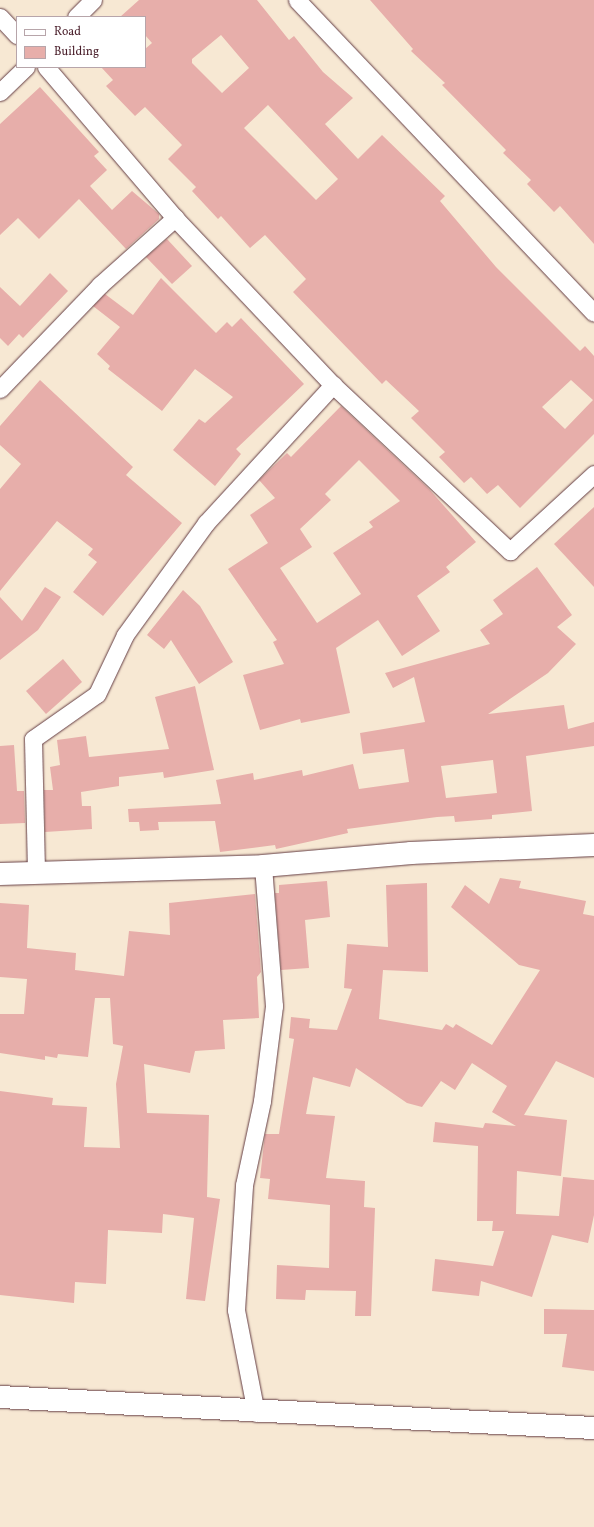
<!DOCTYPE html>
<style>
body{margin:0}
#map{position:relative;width:594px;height:1527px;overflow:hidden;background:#f7e8d3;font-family:Vollkorn,serif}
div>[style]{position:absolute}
.building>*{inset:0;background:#e7aeaa}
.roads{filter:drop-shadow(0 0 1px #643d44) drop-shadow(0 0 1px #643d44)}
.street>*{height:17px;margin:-8.5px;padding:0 8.5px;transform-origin:8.5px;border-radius:8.5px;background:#fff}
.secondary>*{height:22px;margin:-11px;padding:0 11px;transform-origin:11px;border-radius:11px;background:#fff}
.highway>*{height:22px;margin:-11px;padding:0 11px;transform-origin:11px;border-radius:11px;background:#fff}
span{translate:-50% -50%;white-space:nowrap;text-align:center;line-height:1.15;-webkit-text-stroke:3px #fff;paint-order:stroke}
.legend{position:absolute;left:16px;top:16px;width:130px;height:52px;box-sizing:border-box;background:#fff;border:1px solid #b7a5aa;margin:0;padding:5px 7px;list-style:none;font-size:12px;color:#4a1f2b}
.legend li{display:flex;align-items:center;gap:8px;height:20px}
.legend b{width:20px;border:1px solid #b7a5aa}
</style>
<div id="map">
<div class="building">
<i style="clip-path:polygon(evenodd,139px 0,257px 0,289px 40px,294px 36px,323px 72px,353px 98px,325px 124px,358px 159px,382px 135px,445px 196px,440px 201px,496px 267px,580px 351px,585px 346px,594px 356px,594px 434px,520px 508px,498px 485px,487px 494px,471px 477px,464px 483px,439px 457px,445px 452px,411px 418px,419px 411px,386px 380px,382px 384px,293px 292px,306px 279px,265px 235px,250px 248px,221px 216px,218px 219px,192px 191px,196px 187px,168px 159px,182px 145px,145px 107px,135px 116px,106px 86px,113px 80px,101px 67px,145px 67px,145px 49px,152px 43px,145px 35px,145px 17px,120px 17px,139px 0,221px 35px,249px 68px,222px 93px,192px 63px,192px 59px,221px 35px,139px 0,268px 105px,338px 179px,316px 200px,244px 128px,268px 105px,139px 0,571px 380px,593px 400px,565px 429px,542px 407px,571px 380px)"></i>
<i style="clip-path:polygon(370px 0,594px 0,594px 244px,560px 206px,554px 212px,527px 184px,531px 180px,503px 153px,506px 150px,442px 85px,445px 83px,411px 51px,413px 49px)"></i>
<i style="clip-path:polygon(40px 87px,99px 152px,94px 156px,107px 170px,90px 186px,112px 210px,132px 191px,159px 214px,159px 219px,126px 249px,79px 199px,39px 239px,18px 218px,0 235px,0 124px)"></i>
<i style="clip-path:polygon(167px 239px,192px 266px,172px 284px,146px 257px)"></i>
<i style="clip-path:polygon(50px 273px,68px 291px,23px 338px,19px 334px,8px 346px,0 338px,0 287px,20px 306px)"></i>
<i style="clip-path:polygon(161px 278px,216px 333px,227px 322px,232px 327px,241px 318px,304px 384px,236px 449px,241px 454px,215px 486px,173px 450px,199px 419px,205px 423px,233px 397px,195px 369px,162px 411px,108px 369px,110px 366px,97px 354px,120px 327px,93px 306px,105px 294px,133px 315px)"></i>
<i style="clip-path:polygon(40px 380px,133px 467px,126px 475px,182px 523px,103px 616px,73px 592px,97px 562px,88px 555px,93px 549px,57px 521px,0 591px,0 489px,21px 464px,0 445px,0 426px)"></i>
<i style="clip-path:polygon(evenodd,341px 406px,429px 489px,476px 542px,446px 567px,450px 572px,417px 596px,440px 631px,402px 656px,378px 620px,336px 648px,350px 713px,301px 723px,300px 719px,260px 730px,243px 675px,284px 664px,273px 642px,277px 640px,228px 569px,268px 543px,250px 515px,275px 498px,259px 480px,287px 453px,291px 457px,341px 406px,359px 460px,400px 501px,369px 522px,373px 527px,333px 553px,361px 594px,317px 623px,280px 568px,312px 547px,300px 529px,331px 500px,325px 494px,359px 460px)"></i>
<i style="clip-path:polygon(594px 507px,594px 587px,554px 544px)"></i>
<i style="clip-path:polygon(evenodd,537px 567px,572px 615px,557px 627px,576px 644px,548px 673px,488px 714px,564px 705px,568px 729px,594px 722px,594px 746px,526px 756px,532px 811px,492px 815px,492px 819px,455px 822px,454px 816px,437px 817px,347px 829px,348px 833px,276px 849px,275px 845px,220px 852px,215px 821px,158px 822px,159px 830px,140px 831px,139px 822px,129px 822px,128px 809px,221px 804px,216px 780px,253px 773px,254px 780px,302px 770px,303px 776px,353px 764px,359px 789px,409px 782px,404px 749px,363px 754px,360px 733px,425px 722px,414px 677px,393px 688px,385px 673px,490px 644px,480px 630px,503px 614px,493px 600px,537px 567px,493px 760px,497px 793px,446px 798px,441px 766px,493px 760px)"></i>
<i style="clip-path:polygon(45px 587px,61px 597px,38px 630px,0 660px,0 597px,22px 621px)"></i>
<i style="clip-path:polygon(183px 590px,200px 606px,233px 662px,199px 684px,171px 640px,164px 649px,147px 635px)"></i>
<i style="clip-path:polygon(63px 659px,82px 682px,46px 714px,26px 691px)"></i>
<i style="clip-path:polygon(195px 686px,214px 770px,164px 778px,163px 772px,119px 777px,119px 786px,81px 792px,82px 806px,91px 806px,92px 829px,45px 832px,44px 790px,53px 790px,50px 767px,60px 765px,57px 740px,86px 736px,89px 757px,169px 749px,155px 697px)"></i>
<i style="clip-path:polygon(14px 745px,17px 791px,24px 791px,25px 823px,0 824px,0 746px)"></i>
<i style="clip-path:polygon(500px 878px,521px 881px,519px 888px,586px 901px,583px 914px,594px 916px,594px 1078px,556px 1061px,524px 1115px,567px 1120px,561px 1176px,517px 1171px,516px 1214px,559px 1216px,563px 1177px,594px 1180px,594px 1215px,588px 1243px,552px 1235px,532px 1297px,481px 1281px,479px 1296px,432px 1291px,435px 1259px,493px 1266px,504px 1231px,492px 1231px,493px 1221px,477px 1221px,478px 1146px,433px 1142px,435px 1122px,483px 1128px,485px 1123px,516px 1126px,492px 1112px,507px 1086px,472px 1063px,455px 1090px,441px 1081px,422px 1107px,407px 1103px,356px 1068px,350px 1087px,313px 1077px,306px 1114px,335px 1116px,326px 1178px,365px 1181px,364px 1207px,375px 1208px,371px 1316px,355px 1316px,356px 1291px,306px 1290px,305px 1300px,276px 1299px,277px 1265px,329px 1268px,330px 1205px,268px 1199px,270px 1179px,260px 1178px,265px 1134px,279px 1134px,294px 1039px,289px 1038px,291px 1017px,310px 1019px,309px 1028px,337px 1030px,352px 989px,344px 988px,347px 944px,388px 947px,386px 885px,427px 883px,428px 972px,383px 970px,379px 1019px,442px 1030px,446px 1024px,453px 1028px,456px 1024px,492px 1045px,540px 970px,519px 965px,451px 907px,465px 885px,489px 904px)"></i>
<i style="clip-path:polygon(327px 881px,330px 917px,305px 920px,309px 968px,281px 970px,275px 893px,279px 893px,279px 885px)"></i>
<i style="clip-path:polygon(255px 894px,261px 972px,257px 977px,259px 1018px,223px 1020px,225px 1049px,195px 1051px,190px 1073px,144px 1064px,147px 1113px,209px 1115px,207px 1197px,220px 1199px,205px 1301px,186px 1299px,194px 1218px,163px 1214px,162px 1233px,108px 1230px,106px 1284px,75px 1282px,74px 1303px,0 1295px,0 1091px,53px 1098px,52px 1105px,87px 1107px,84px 1147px,120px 1148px,116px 1084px,123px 1046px,113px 1044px,110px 998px,95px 998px,88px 1057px,58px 1054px,57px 1058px,45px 1056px,45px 1060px,0 1053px,0 1014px,24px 1014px,27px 979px,0 977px,0 903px,29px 905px,27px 948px,76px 953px,75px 970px,124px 976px,129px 931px,170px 935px,169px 903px)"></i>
<i style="clip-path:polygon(544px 1309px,594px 1310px,594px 1371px,562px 1367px,567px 1334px,544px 1334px)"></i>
</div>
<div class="roads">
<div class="street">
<i style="left:297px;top:0;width:431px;rotate:46.5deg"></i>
<i style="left:0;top:17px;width:25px;rotate:47deg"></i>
<i style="left:76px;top:17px;width:24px;rotate:-45deg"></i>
<i style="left:46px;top:67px;width:199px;rotate:49.5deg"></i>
<i style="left:175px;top:218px;width:230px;rotate:46.6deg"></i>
<i style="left:333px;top:385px;width:243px;rotate:43.2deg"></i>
<i style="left:510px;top:551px;width:114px;rotate:-42.5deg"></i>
<i style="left:0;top:92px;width:36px;rotate:-44deg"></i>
<i style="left:0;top:389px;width:144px;rotate:-46.1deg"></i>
<i style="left:100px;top:285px;width:101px;rotate:-41.8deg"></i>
<i style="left:36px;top:871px;width:132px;rotate:-91.3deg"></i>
<i style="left:33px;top:739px;width:78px;rotate:-35.1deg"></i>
<i style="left:97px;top:694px;width:65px;rotate:-64.6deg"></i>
<i style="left:125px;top:635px;width:138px;rotate:-54.1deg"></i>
<i style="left:206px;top:523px;width:188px;rotate:-47.4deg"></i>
<i style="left:256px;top:1413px;width:105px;rotate:-101deg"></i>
<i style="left:236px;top:1310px;width:125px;rotate:-86.3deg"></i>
<i style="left:244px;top:1185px;width:86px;rotate:-77.9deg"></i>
<i style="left:262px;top:1101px;width:96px;rotate:-82.8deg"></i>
<i style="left:274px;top:1006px;width:140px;rotate:-94.5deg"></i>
</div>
<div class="secondary">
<i style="left:0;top:874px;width:263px;rotate:-1.7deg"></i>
<i style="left:263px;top:866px;width:149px;rotate:-5deg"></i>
<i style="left:411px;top:853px;width:183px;rotate:-2.5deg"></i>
</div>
<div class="highway">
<i style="left:0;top:1397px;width:595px;rotate:2.99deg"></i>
</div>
</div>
<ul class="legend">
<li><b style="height:5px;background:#fff"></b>Road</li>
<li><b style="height:11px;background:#e7aeaa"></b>Building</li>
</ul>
</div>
